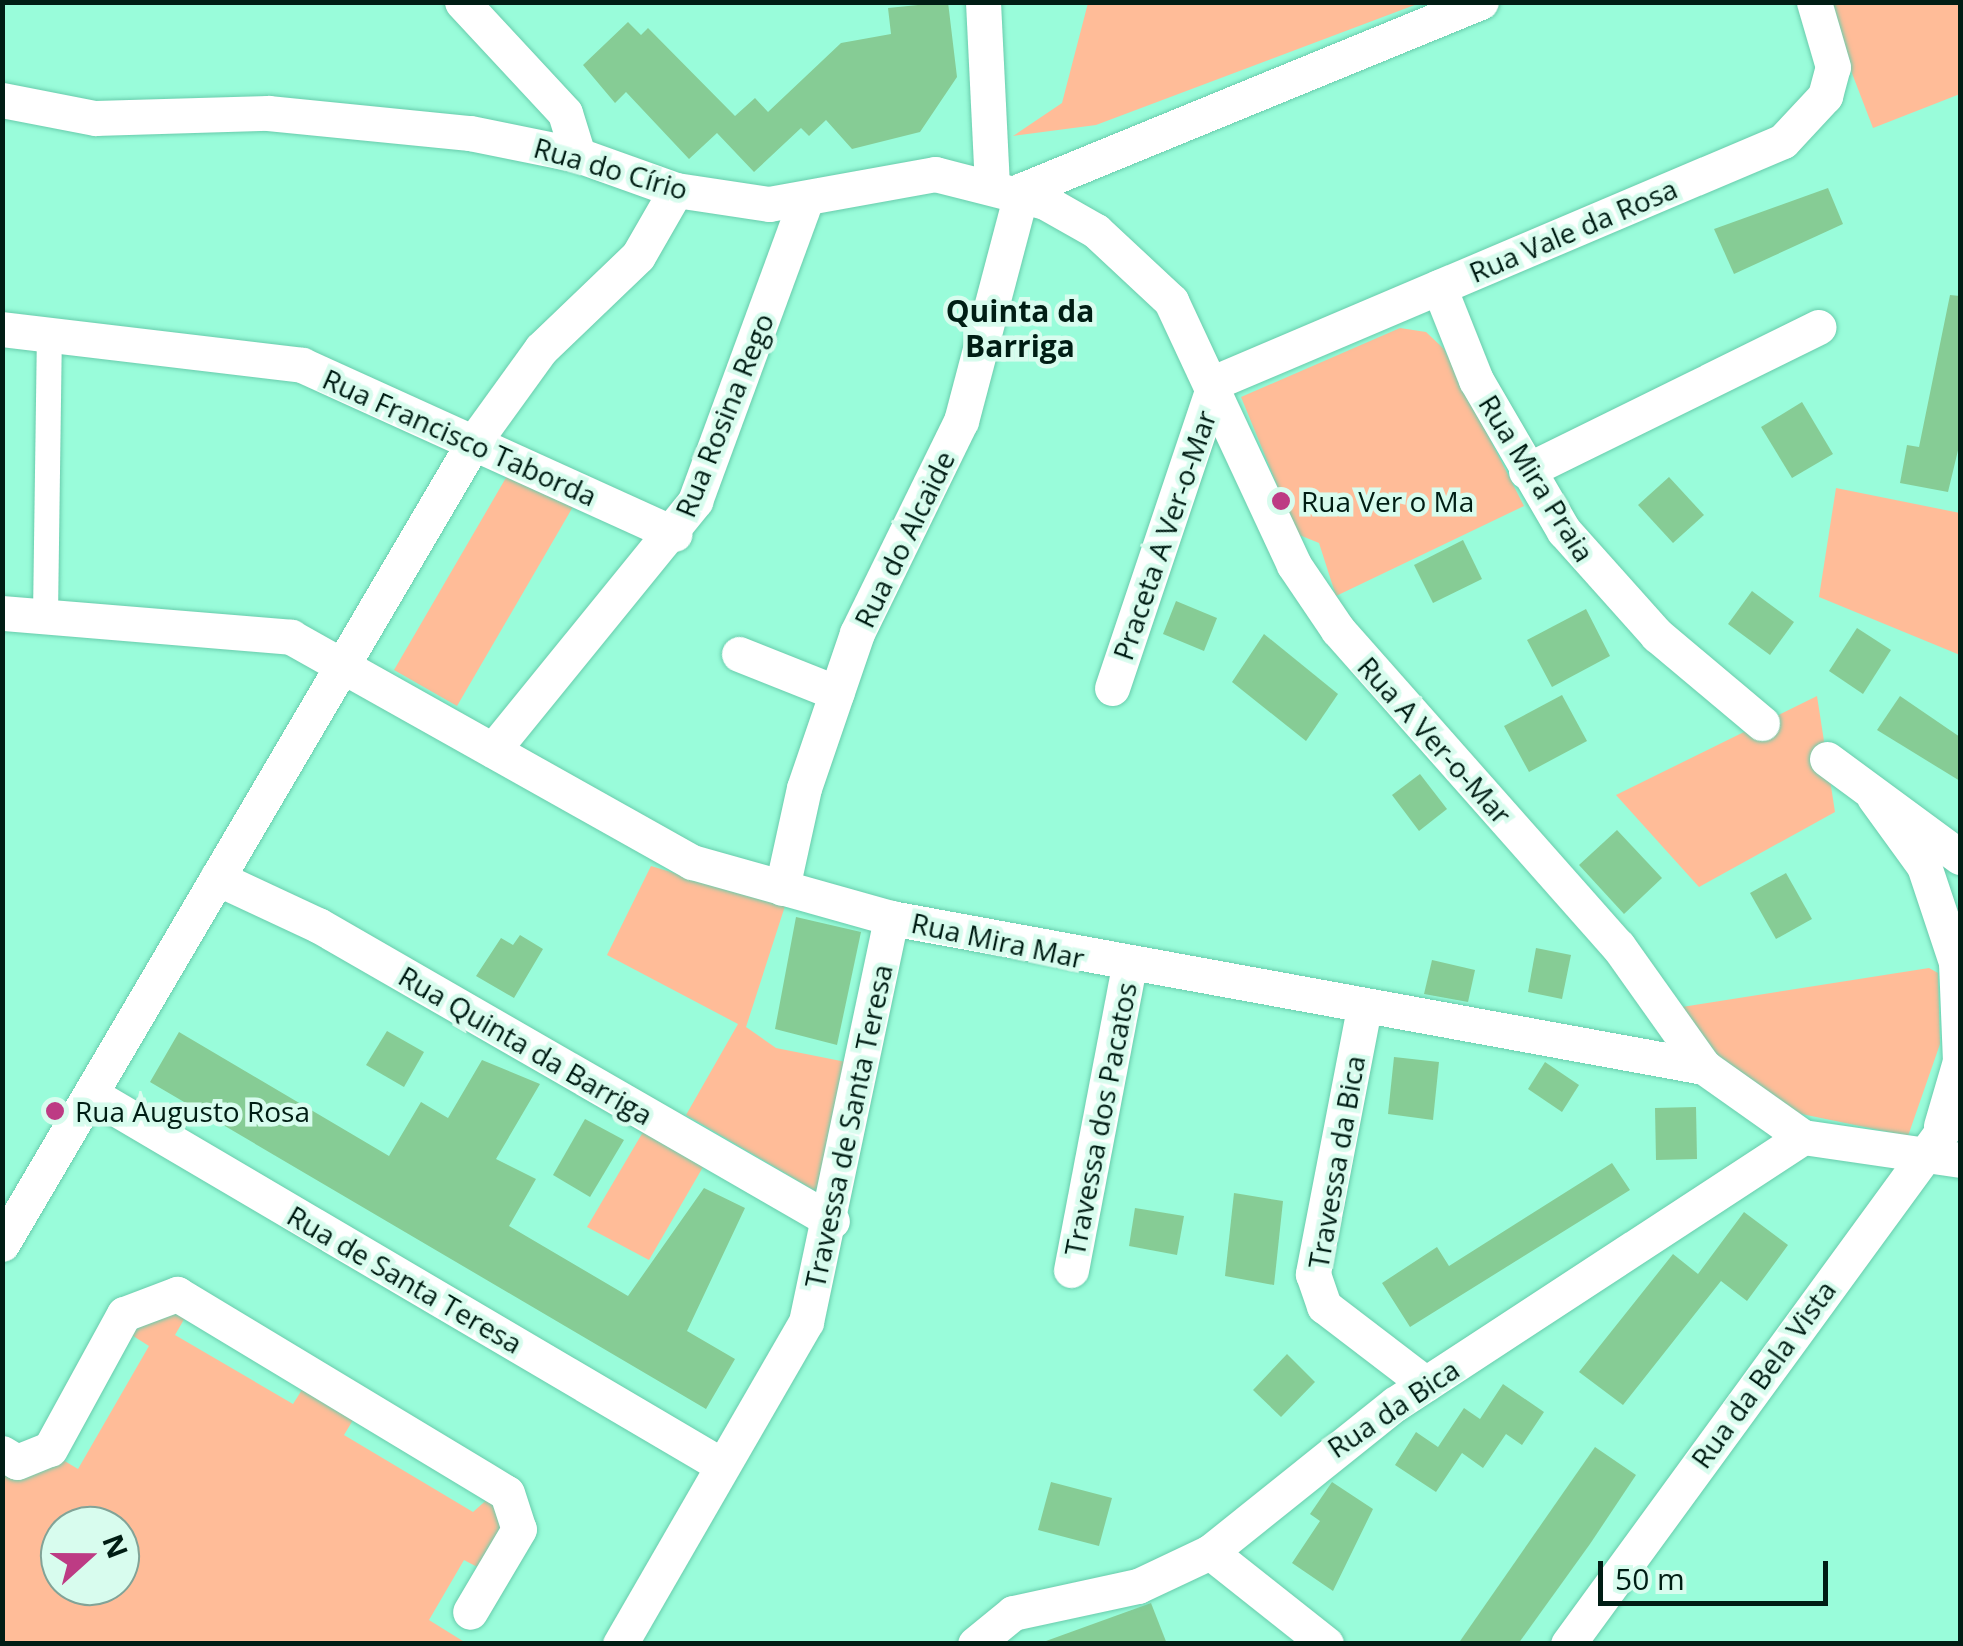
<!DOCTYPE html>
<meta charset="utf-8">
<style>
body{margin:0}
#map{position:relative;width:1963px;height:1646px;overflow:hidden;background:#99fcda;font-family:"Open Sans",sans-serif}
div>[style]{position:absolute}
.green>*{inset:0;background:#ffbc98}
.building>*{inset:0;background:#86cc95}
.roads{filter:drop-shadow(0 0 2px #69ccac) drop-shadow(0 0 2px #69ccac)}
.pedestrian>*{height:25px;margin:-12.5px;padding:0 12.5px;transform-origin:12.5px;border-radius:12.5px;background:#fff}
.minor>*{height:35px;margin:-17.5px;padding:0 17.5px;transform-origin:17.5px;border-radius:17.5px;background:#fff}
.dots>*{width:28px;height:28px;translate:-50% -50%;box-sizing:border-box;border:5px solid #d8fcee;border-radius:50%}
span{translate:-50% -50%;white-space:nowrap;text-align:center;line-height:1.15;-webkit-text-stroke:9px #d8fcee;paint-order:stroke}
.street-label{font-size:28px;color:#001d14}
.poi-label{font-size:28px;color:#001d14}
.left{translate:0 -50%;text-align:left}
.neighbourhood-label{font-size:30px;color:#001d14;font-weight:700}
.frame{position:absolute;inset:0;border:5px solid #001d14;pointer-events:none}
.north{position:absolute;left:40px;top:1506px;width:100px;height:100px;box-sizing:border-box;background:#d8fcee;border:2px solid #82a397;border-radius:50%;rotate:69deg;font-size:28px;font-weight:700;line-height:40px;text-align:center;color:#001d14}
.north::after{content:'';display:block;margin:auto;width:35px;height:45px;background:#bd3b84;clip-path:polygon(50% 0,100% 100%,50% 72%,0 100%)}
.scale{position:absolute;left:1598px;top:1561px;width:230px;height:45px;box-sizing:border-box;border:5px solid #001d14;border-top:0;padding-left:12px;font-size:30px;line-height:35px;white-space:nowrap;color:#001d14;-webkit-text-stroke:8px #d8fcee;paint-order:stroke}
</style>
<div id="map">
<div class="green">
<i style="clip-path:polygon(1088px 3px,1088px 2px,1420px 3px,1096px 125px,1013px 136px,1062px 103px)"></i>
<i style="clip-path:polygon(1825px 3px,1960px 3px,1960px 94px,1873px 128px)"></i>
<i style="clip-path:polygon(1400px 328px,1426px 332px,1444px 349px,1524px 506px,1336px 596px,1319px 543px,1297px 534px,1241px 397px)"></i>
<i style="clip-path:polygon(507px 476px,574px 505px,457px 706px,394px 670px)"></i>
<i style="clip-path:polygon(1836px 488px,1960px 513px,1960px 655px,1819px 597px)"></i>
<i style="clip-path:polygon(1817px 696px,1835px 812px,1699px 887px,1616px 795px)"></i>
<i style="clip-path:polygon(651px 866px,785px 906px,746px 1027px,776px 1048px,846px 1062px,819px 1193px,686px 1115px,738px 1024px,607px 955px)"></i>
<i style="clip-path:polygon(1929px 968px,1938px 973px,1940px 1044px,1908px 1136px,1787px 1111px,1723px 1065px,1682px 1007px)"></i>
<i style="clip-path:polygon(643px 1132px,703px 1167px,649px 1260px,587px 1227px)"></i>
<i style="clip-path:polygon(evenodd,164px 1310px,186px 1316px,175px 1335px,293px 1404px,305px 1385px,356px 1415px,344px 1435px,473px 1512px,491px 1496px,501px 1527px,481px 1569px,464px 1560px,429px 1620px,466px 1643px,3px 1643px,2px 1465px,34px 1474px,58px 1457px,78px 1469px,149px 1346px,130px 1334px,164px 1310px,60px 1526px,120px 1526px,120px 1586px,60px 1586px,60px 1526px)"></i>
</div>
<div class="building">
<i style="clip-path:polygon(948px 2px,957px 77px,920px 132px,852px 149px,826px 120px,809px 136px,801px 128px,754px 172px,717px 133px,689px 159px,626px 92px,615px 103px,583px 65px,628px 22px,641px 35px,648px 28px,735px 116px,755px 98px,768px 112px,841px 43px,891px 34px,888px 8px)"></i>
<i style="clip-path:polygon(1828px 188px,1843px 224px,1734px 274px,1714px 229px)"></i>
<i style="clip-path:polygon(1950px 295px,1960px 296px,1960px 442px,1948px 492px,1900px 483px,1907px 445px,1919px 447px)"></i>
<i style="clip-path:polygon(1802px 402px,1833px 454px,1792px 478px,1761px 427px)"></i>
<i style="clip-path:polygon(1669px 477px,1704px 515px,1673px 543px,1638px 505px)"></i>
<i style="clip-path:polygon(1463px 540px,1482px 579px,1433px 603px,1414px 565px)"></i>
<i style="clip-path:polygon(1752px 591px,1794px 622px,1770px 655px,1728px 624px)"></i>
<i style="clip-path:polygon(1176px 601px,1217px 618px,1204px 651px,1163px 634px)"></i>
<i style="clip-path:polygon(1586px 609px,1610px 656px,1552px 687px,1527px 640px)"></i>
<i style="clip-path:polygon(1857px 628px,1891px 650px,1863px 694px,1829px 671px)"></i>
<i style="clip-path:polygon(1264px 634px,1338px 694px,1306px 741px,1232px 682px)"></i>
<i style="clip-path:polygon(1562px 695px,1587px 741px,1529px 772px,1504px 726px)"></i>
<i style="clip-path:polygon(1900px 696px,1960px 737px,1960px 781px,1877px 730px)"></i>
<i style="clip-path:polygon(1420px 774px,1447px 809px,1419px 831px,1392px 795px)"></i>
<i style="clip-path:polygon(1617px 830px,1662px 878px,1624px 914px,1579px 865px)"></i>
<i style="clip-path:polygon(1786px 873px,1812px 919px,1776px 939px,1750px 893px)"></i>
<i style="clip-path:polygon(796px 917px,861px 932px,837px 1045px,775px 1029px)"></i>
<i style="clip-path:polygon(520px 935px,543px 949px,514px 998px,476px 976px,501px 938px,513px 945px)"></i>
<i style="clip-path:polygon(1536px 948px,1571px 955px,1562px 999px,1528px 992px)"></i>
<i style="clip-path:polygon(1432px 960px,1475px 970px,1468px 1002px,1424px 994px)"></i>
<i style="clip-path:polygon(387px 1031px,424px 1052px,404px 1087px,366px 1065px)"></i>
<i style="clip-path:polygon(179px 1032px,389px 1156px,421px 1102px,448px 1118px,482px 1060px,540px 1084px,496px 1159px,536px 1179px,509px 1226px,628px 1296px,704px 1188px,745px 1208px,687px 1331px,735px 1359px,706px 1409px,150px 1082px)"></i>
<i style="clip-path:polygon(1394px 1057px,1439px 1062px,1433px 1120px,1388px 1114px)"></i>
<i style="clip-path:polygon(1545px 1062px,1579px 1085px,1562px 1112px,1528px 1089px)"></i>
<i style="clip-path:polygon(1696px 1107px,1697px 1159px,1656px 1160px,1655px 1108px)"></i>
<i style="clip-path:polygon(585px 1119px,624px 1140px,590px 1197px,553px 1175px)"></i>
<i style="clip-path:polygon(1612px 1163px,1630px 1190px,1410px 1327px,1382px 1283px,1437px 1247px,1449px 1266px)"></i>
<i style="clip-path:polygon(1234px 1193px,1283px 1201px,1274px 1285px,1225px 1276px)"></i>
<i style="clip-path:polygon(1135px 1208px,1184px 1216px,1177px 1255px,1129px 1246px)"></i>
<i style="clip-path:polygon(1744px 1212px,1788px 1245px,1747px 1301px,1721px 1281px,1623px 1405px,1579px 1372px,1673px 1254px,1698px 1274px)"></i>
<i style="clip-path:polygon(1287px 1354px,1315px 1382px,1281px 1417px,1253px 1390px)"></i>
<i style="clip-path:polygon(1503px 1384px,1544px 1412px,1522px 1445px,1506px 1434px,1483px 1468px,1462px 1453px,1436px 1492px,1395px 1465px,1416px 1432px,1438px 1447px,1464px 1408px,1480px 1419px)"></i>
<i style="clip-path:polygon(1595px 1447px,1636px 1475px,1590px 1544px,1518px 1644px,1458px 1644px)"></i>
<i style="clip-path:polygon(1051px 1482px,1112px 1498px,1099px 1546px,1038px 1530px)"></i>
<i style="clip-path:polygon(1332px 1482px,1373px 1509px,1333px 1591px,1292px 1563px,1320px 1521px,1310px 1514px)"></i>
<i style="clip-path:polygon(1151px 1603px,1167px 1644px,1046px 1644px,1046px 1641px)"></i>
</div>
<div class="roads">
<div class="pedestrian">
<i style="left:45px;top:615px;width:282px;rotate:-89.2deg"></i>
</div>
<div class="minor">
<i style="left:462px;top:2px;width:151px;rotate:47.1deg"></i>
<i style="left:565px;top:113px;width:44px;rotate:72.8deg"></i>
<i style="left:983px;top:2px;width:181px;rotate:87.2deg"></i>
<i style="left:2px;top:100px;width:95px;rotate:11deg"></i>
<i style="left:95px;top:118px;width:173px;rotate:-1.7deg"></i>
<i style="left:268px;top:113px;width:203px;rotate:5.7deg"></i>
<i style="left:470px;top:133px;width:110px;rotate:11.5deg"></i>
<i style="left:578px;top:155px;width:104px;rotate:19.7deg"></i>
<i style="left:676px;top:190px;width:94px;rotate:8.6deg"></i>
<i style="left:769px;top:204px;width:169px;rotate:-10.2deg"></i>
<i style="left:935px;top:174px;width:114px;rotate:14.3deg"></i>
<i style="left:1045px;top:202px;width:59px;rotate:29.6deg"></i>
<i style="left:1096px;top:231px;width:103px;rotate:43deg"></i>
<i style="left:1171px;top:301px;width:291px;rotate:65deg"></i>
<i style="left:1294px;top:565px;width:78px;rotate:55.9deg"></i>
<i style="left:1338px;top:630px;width:422px;rotate:48.5deg"></i>
<i style="left:1618px;top:946px;width:148px;rotate:54.6deg"></i>
<i style="left:1704px;top:1067px;width:121px;rotate:35.3deg"></i>
<i style="left:1803px;top:1137px;width:159px;rotate:8.3deg"></i>
<i style="left:1022px;top:190px;width:496px;rotate:-22.3deg"></i>
<i style="left:1439px;top:287px;width:100px;rotate:68.3deg"></i>
<i style="left:1476px;top:380px;width:175px;rotate:59.8deg"></i>
<i style="left:1564px;top:531px;width:140px;rotate:48.2deg"></i>
<i style="left:1657px;top:635px;width:137px;rotate:40deg"></i>
<i style="left:2px;top:329px;width:302px;rotate:6.8deg"></i>
<i style="left:302px;top:365px;width:409px;rotate:24.4deg"></i>
<i style="left:1526px;top:471px;width:326px;rotate:-26.2deg"></i>
<i style="left:2px;top:613px;width:290px;rotate:4.7deg"></i>
<i style="left:291px;top:637px;width:460px;rotate:29.3deg"></i>
<i style="left:692px;top:862px;width:207px;rotate:15.7deg"></i>
<i style="left:891px;top:918px;width:827px;rotate:10.39deg"></i>
<i style="left:739px;top:654px;width:105px;rotate:21.7deg"></i>
<i style="left:1112px;top:688px;width:323px;rotate:-71.4deg"></i>
<i style="left:1215px;top:382px;width:617px;rotate:-22.99deg"></i>
<i style="left:1783px;top:141px;width:62px;rotate:-47deg"></i>
<i style="left:1825px;top:96px;width:30px;rotate:-75deg"></i>
<i style="left:1833px;top:67px;width:68px;rotate:-106.3deg"></i>
<i style="left:493px;top:750px;width:321px;rotate:-50.9deg"></i>
<i style="left:695px;top:501px;width:321px;rotate:-69.8deg"></i>
<i style="left:1827px;top:759px;width:165px;rotate:36.4deg"></i>
<i style="left:1874px;top:797px;width:85px;rotate:54.1deg"></i>
<i style="left:1924px;top:866px;width:101px;rotate:71.6deg"></i>
<i style="left:1956px;top:962px;width:99px;rotate:87.7deg"></i>
<i style="left:1960px;top:1061px;width:68px;rotate:106.3deg"></i>
<i style="left:217px;top:878px;width:111px;rotate:25deg"></i>
<i style="left:318px;top:925px;width:593px;rotate:29.94deg"></i>
<i style="left:782px;top:888px;width:102px;rotate:-77.6deg"></i>
<i style="left:804px;top:788px;width:164px;rotate:-71.1deg"></i>
<i style="left:857px;top:633px;width:236px;rotate:-63.9deg"></i>
<i style="left:961px;top:421px;width:239px;rotate:-75.2deg"></i>
<i style="left:1364px;top:1008px;width:271px;rotate:100.9deg"></i>
<i style="left:1313px;top:1274px;width:34px;rotate:71deg"></i>
<i style="left:1324px;top:1306px;width:128px;rotate:37.4deg"></i>
<i style="left:91px;top:1094px;width:728px;rotate:30.48deg"></i>
<i style="left:2px;top:1244px;width:929px;rotate:-59.54deg"></i>
<i style="left:473px;top:443px;width:116px;rotate:-54.1deg"></i>
<i style="left:541px;top:349px;width:134px;rotate:-43.8deg"></i>
<i style="left:638px;top:256px;width:76px;rotate:-60.1deg"></i>
<i style="left:1071px;top:1270px;width:309px;rotate:-79.2deg"></i>
<i style="left:2px;top:1453px;width:17px;rotate:31deg"></i>
<i style="left:17px;top:1462px;width:35px;rotate:-22deg"></i>
<i style="left:50px;top:1449px;width:154px;rotate:-61.3deg"></i>
<i style="left:124px;top:1314px;width:57px;rotate:-20.7deg"></i>
<i style="left:177px;top:1294px;width:385px;rotate:31.1deg"></i>
<i style="left:507px;top:1493px;width:38px;rotate:72deg"></i>
<i style="left:519px;top:1529px;width:96px;rotate:120.6deg"></i>
<i style="left:1210px;top:1552px;width:148px;rotate:38.4deg"></i>
<i style="left:620px;top:1644px;width:372px;rotate:-60deg"></i>
<i style="left:806px;top:1322px;width:413px;rotate:-78.1deg"></i>
<i style="left:975px;top:1644px;width:49px;rotate:-39.2deg"></i>
<i style="left:1013px;top:1613px;width:128px;rotate:-12.2deg"></i>
<i style="left:1138px;top:1586px;width:80px;rotate:-25.3deg"></i>
<i style="left:1210px;top:1552px;width:237px;rotate:-38.7deg"></i>
<i style="left:1395px;top:1404px;width:488px;rotate:-33.2deg"></i>
<i style="left:1568px;top:1644px;width:665px;rotate:-53.87deg"></i>
</div>
</div>
<div class="dots">
<i style="left:1281px;top:501px;background:#bd3b84"></i>
<i style="left:55px;top:1111px;background:#bd3b84"></i>
</div>
<div class="street-label">
<span style="left:611px;top:168px;rotate:16deg">Rua do Círio</span>
<span style="left:1573px;top:230px;rotate:-23deg">Rua Vale da Rosa</span>
<span style="left:724px;top:415px;rotate:-68deg">Rua Rosina Rego</span>
<span style="left:460px;top:437px;rotate:24deg">Rua Francisco Taborda</span>
<span style="left:1537px;top:478px;rotate:58deg">Rua Mira Praia</span>
<span style="left:1164px;top:535px;rotate:-71deg">Praceta A Ver-o-Mar</span>
<span style="left:904px;top:539px;rotate:-64deg">Rua do Alcaide</span>
<span style="left:1435px;top:740px;rotate:48deg">Rua A Ver-o-Mar</span>
<span style="left:998px;top:940px;rotate:12deg">Rua Mira Mar</span>
<span style="left:526px;top:1045px;rotate:30deg">Rua Quinta da Barriga</span>
<span style="left:1100px;top:1119px;rotate:-79deg">Travessa dos Pacatos</span>
<span style="left:848px;top:1126px;rotate:-78deg">Travessa de Santa Teresa</span>
<span style="left:1336px;top:1162px;rotate:-80deg">Travessa da Bica</span>
<span style="left:405px;top:1279px;rotate:30deg">Rua de Santa Teresa</span>
<span style="left:1763px;top:1374px;rotate:-54deg">Rua da Bela Vista</span>
<span style="left:1393px;top:1408px;rotate:-34deg">Rua da Bica</span>
</div>
<div class="poi-label">
<span class="left" style="left:1301px;top:501px">Rua Ver o Ma</span>
<span class="left" style="left:75px;top:1111px">Rua Augusto Rosa</span>
</div>
<div class="neighbourhood-label">
<span style="left:1020px;top:328px">Quinta da<br>Barriga</span>
</div>
<div class="frame"></div>
<div class="north">N</div>
<div class="scale">50 m</div>
</div>
